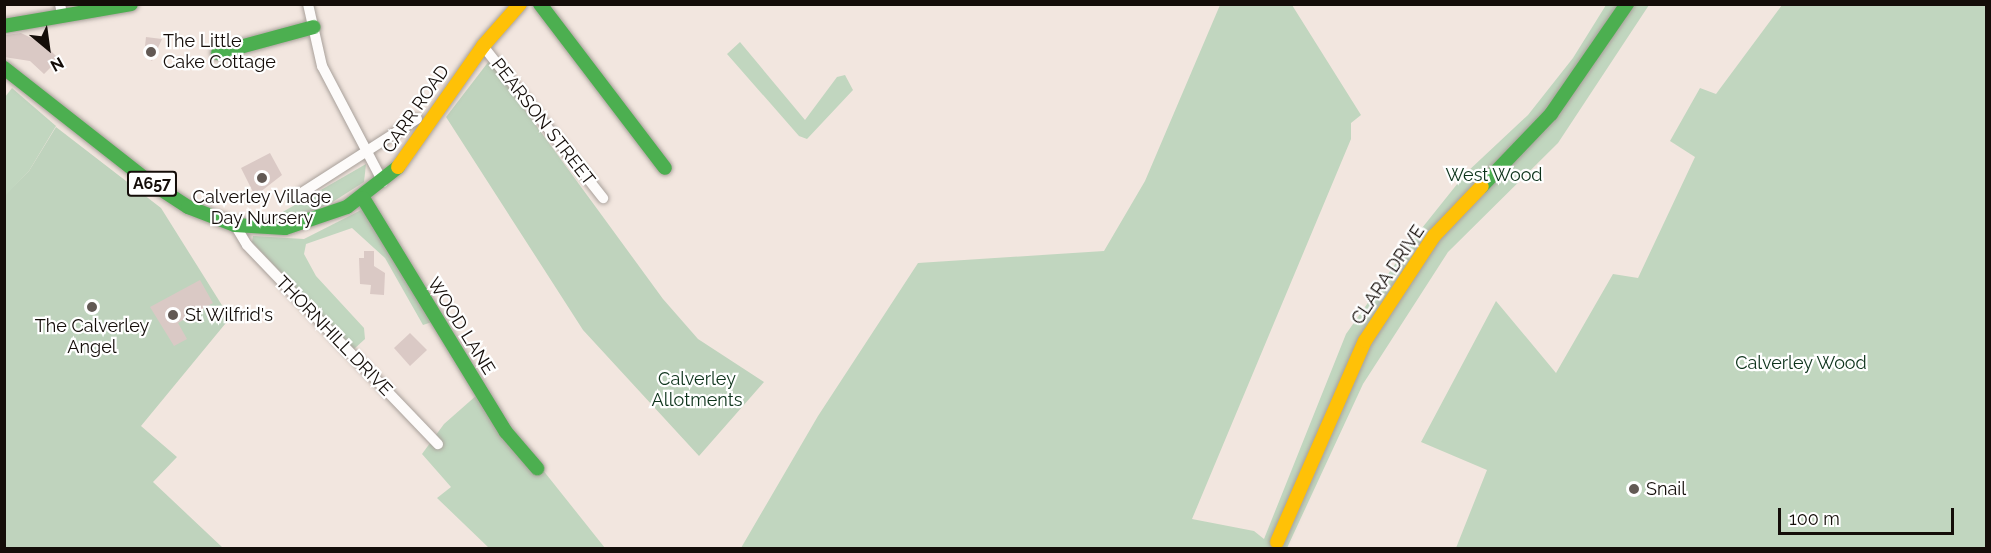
<!DOCTYPE html>
<style>
body{margin:0}
#map{position:relative;width:1991px;height:553px;overflow:hidden;background:#f2e6df;font-family:Raleway,sans-serif}
div>[style]{position:absolute}
.green>*{inset:0;background:#bfd3bd}
.forest>*{inset:0;background:#c1d6bf}
.building>*{inset:0;background:#dac9c5}
.roads{filter:drop-shadow(0 0 2px #a8a09a) drop-shadow(0 0 2px #a8a09a)}
.street>*{height:10px;margin:-5px;padding:0 5px;transform-origin:5px;border-radius:5px;background:#fdfbfa}
.fast>*{height:14px;margin:-7px;padding:0 7px;transform-origin:7px;border-radius:7px;background:#4caf50}
.slow>*{height:14px;margin:-7px;padding:0 7px;transform-origin:7px;border-radius:7px;background:#ffc107}
.dots>*{width:16px;height:16px;translate:-50% -50%;box-sizing:border-box;border:3px solid #fff;border-radius:50%}
span{translate:-50% -50%;white-space:nowrap;text-align:center;line-height:1.15;-webkit-text-stroke:4.5px #fff;paint-order:stroke}
.shield-label span{padding:2px 4px;background:#fff;border:2px solid;border-radius:4px;-webkit-text-stroke-width:0}
.shield-label{font-size:16px;color:#140d09;font-weight:700}
.poi-label{font-size:18px;color:#140d09}
.left{translate:0 -50%;text-align:left}
.street-label{font-size:18px;color:#140d09}
.park-label{font-size:18px;color:#0d331b}
.frame{position:absolute;inset:0;border:6px solid #140d09;pointer-events:none}
.north{position:absolute;left:18px;top:18px;width:60px;height:60px;-webkit-text-stroke:4px #fff;paint-order:stroke;rotate:151deg;font-size:16px;font-weight:700;line-height:24px;text-align:center;color:#140d09}
.north::after{content:'';display:block;margin:auto;width:21px;height:27px;background:#140d09;clip-path:polygon(50% 0,100% 100%,50% 72%,0 100%)}
.scale{position:absolute;left:1778px;top:508px;width:176px;height:27px;box-sizing:border-box;border:3px solid #140d09;border-top:0;padding-left:8px;font-size:18px;line-height:21px;white-space:nowrap;color:#140d09;-webkit-text-stroke:4px #fff;paint-order:stroke}
</style>
<div id="map">
<div class="green">
<i style="clip-path:polygon(489px 61px,663px 299px,698px 339px,764px 382px,699px 456px,583px 330px,446px 117px)"></i>
<i style="clip-path:polygon(56px 127px,161px 208px,230px 318px,141px 426px,177px 457px,153px 482px,223px 548px,5px 548px,4px 196px,29px 171px)"></i>
</div>
<div class="forest">
<i style="clip-path:polygon(1220px 5px,1292px 5px,1361px 115px,1351px 123px,1351px 139px,1192px 519px,1254px 531px,1264px 539px,1346px 334px,1410px 243px,1466px 173px,1528px 115px,1573px 58px,1606px 5px,1649px 5px,1558px 143px,1448px 252px,1363px 384px,1287px 548px,741px 548px,818px 416px,918px 263px,1104px 251px,1145px 181px)"></i>
<i style="clip-path:polygon(1782px 5px,1986px 5px,1986px 548px,1456px 548px,1487px 470px,1421px 442px,1496px 301px,1556px 373px,1613px 274px,1638px 278px,1695px 157px,1670px 141px,1700px 88px,1716px 94px)"></i>
<i style="clip-path:polygon(740px 42px,805px 120px,837px 77px,845px 75px,853px 90px,807px 139px,799px 136px,727px 54px)"></i>
<i style="clip-path:polygon(12px 88px,56px 126px,29px 171px,5px 196px,5px 97px)"></i>
<i style="clip-path:polygon(366px 164px,364px 182px,331px 203px,295px 218px,267px 221px)"></i>
<i style="clip-path:polygon(365px 208px,432px 322px,423px 325px,385px 258px,352px 228px,306px 244px,304px 254px,316px 276px,364px 328px,365px 339px,354px 349px,252px 242px,253px 236px,304px 239px)"></i>
<i style="clip-path:polygon(486px 387px,511px 430px,605px 548px,489px 548px,437px 498px,451px 487px,422px 454px,444px 424px)"></i>
</div>
<div class="building">
<i style="clip-path:polygon(21px 33px,44px 44px,59px 59px,44px 74px,30px 61px,4px 57px,6px 35px)"></i>
<i style="clip-path:polygon(146px 37px,162px 39px,152px 61px,144px 55px)"></i>
<i style="clip-path:polygon(270px 153px,282px 175px,255px 196px,241px 168px)"></i>
<i style="clip-path:polygon(364px 251px,374px 251px,374px 266px,385px 273px,384px 295px,370px 294px,371px 285px,360px 284px,359px 258px,364px 258px)"></i>
<i style="clip-path:polygon(200px 280px,213px 303px,178px 323px,187px 339px,174px 346px,150px 307px)"></i>
<i style="clip-path:polygon(410px 333px,427px 350px,410px 366px,394px 348px)"></i>
</div>
<div class="roads">
<div class="street">
<i style="left:60px;top:4px;width:10px;rotate:79deg"></i>
<i style="left:308px;top:4px;width:64px;rotate:77.3deg"></i>
<i style="left:322px;top:66px;width:131px;rotate:62.3deg"></i>
<i style="left:483px;top:46px;width:194px;rotate:51.7deg"></i>
<i style="left:300px;top:194px;width:139px;rotate:-32.7deg"></i>
<i style="left:235px;top:225px;width:23px;rotate:59deg"></i>
<i style="left:247px;top:245px;width:276px;rotate:46.2deg"></i>
</div>
<div class="fast">
<i style="left:540px;top:4px;width:206px;rotate:52.7deg"></i>
<i style="left:4px;top:26px;width:129px;rotate:-9.8deg"></i>
<i style="left:218px;top:53px;width:99px;rotate:-15.2deg"></i>
<i style="left:4px;top:68px;width:183px;rotate:38.1deg"></i>
<i style="left:148px;top:181px;width:48px;rotate:33deg"></i>
<i style="left:188px;top:207px;width:50px;rotate:21deg"></i>
<i style="left:235px;top:225px;width:50px;rotate:3.4deg"></i>
<i style="left:285px;top:228px;width:65px;rotate:-18.7deg"></i>
<i style="left:347px;top:207px;width:65px;rotate:-38.1deg"></i>
<i style="left:1482px;top:186px;width:100px;rotate:-46.2deg"></i>
<i style="left:1551px;top:114px;width:134px;rotate:-55.4deg"></i>
<i style="left:363px;top:198px;width:274px;rotate:58.6deg"></i>
<i style="left:506px;top:432px;width:48px;rotate:49.3deg"></i>
</div>
<div class="slow">
<i style="left:398px;top:167px;width:148px;rotate:-54.9deg"></i>
<i style="left:483px;top:46px;width:56px;rotate:-48.6deg"></i>
<i style="left:1277px;top:542px;width:219px;rotate:-66.4deg"></i>
<i style="left:1365px;top:341px;width:126px;rotate:-56.7deg"></i>
<i style="left:1434px;top:236px;width:69px;rotate:-46.2deg"></i>
</div>
</div>
<div class="dots">
<i style="left:151px;top:52px;background:#625954"></i>
<i style="left:262px;top:178px;background:#625954"></i>
<i style="left:92px;top:307px;background:#625954"></i>
<i style="left:173px;top:315px;background:#625954"></i>
<i style="left:1634px;top:489px;background:#625954"></i>
</div>
<div class="shield-label">
<span style="left:152px;top:184px">A657</span>
</div>
<div class="poi-label">
<span class="left" style="left:163px;top:52px">The Little<br>Cake Cottage</span>
<span style="left:262px;top:208px">Calverley Village<br>Day Nursery</span>
<span class="left" style="left:185px;top:315px">St Wilfrid's</span>
<span style="left:92px;top:337px">The Calverley<br>Angel</span>
<span class="left" style="left:1646px;top:489px">Snail</span>
</div>
<div class="street-label">
<span style="left:416px;top:109px;rotate:-55deg">CARR ROAD</span>
<span style="left:543px;top:122px;rotate:52deg">PEARSON STREET</span>
<span style="left:1388px;top:275px;rotate:-56deg">CLARA DRIVE</span>
<span style="left:461px;top:326px;rotate:58deg">WOOD LANE</span>
<span style="left:334px;top:336px;rotate:46deg">THORNHILL DRIVE</span>
</div>
<div class="park-label">
<span style="left:1494px;top:175px">West Wood</span>
<span style="left:1801px;top:363px">Calverley Wood</span>
<span style="left:697px;top:390px">Calverley<br>Allotments</span>
</div>
<div class="frame"></div>
<div class="north">N</div>
<div class="scale">100 m</div>
</div>
